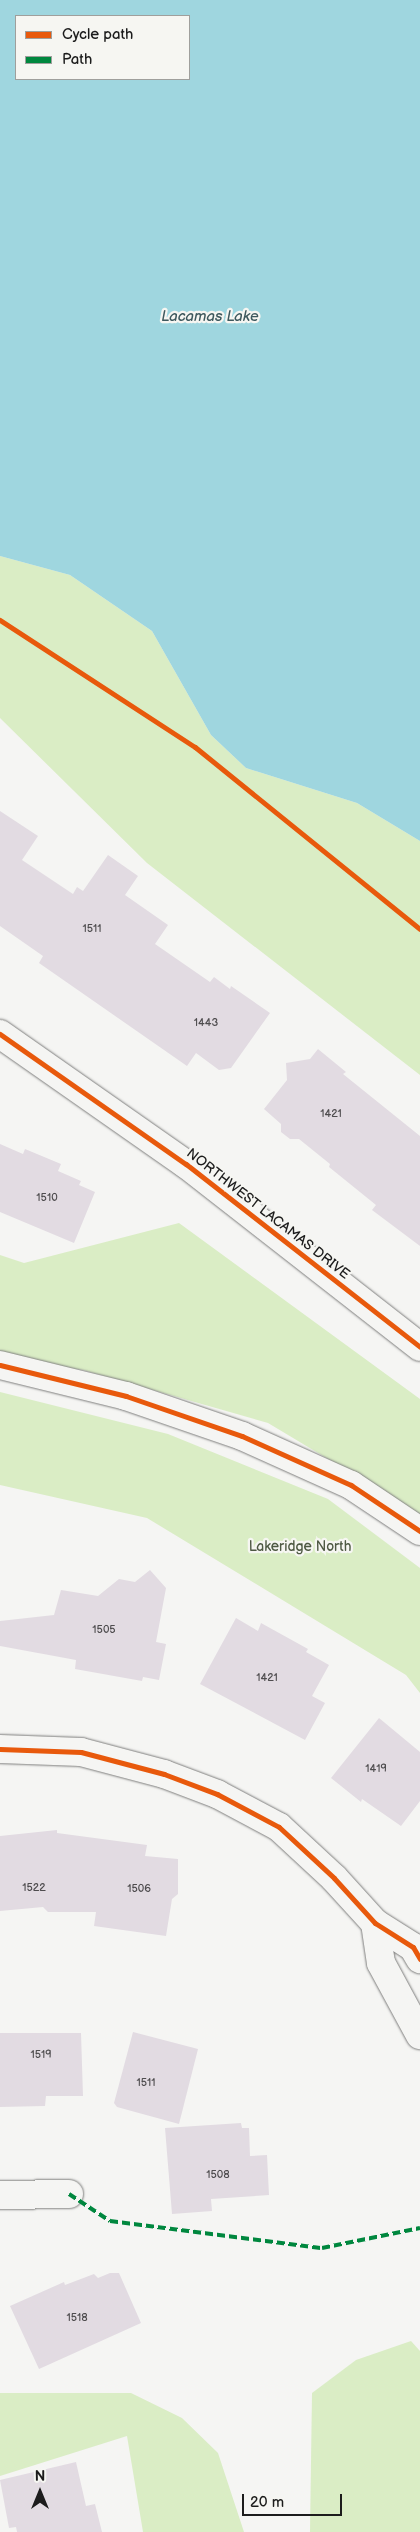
<!DOCTYPE html>
<style>
body{margin:0}
#map{position:relative;width:420px;height:2532px;overflow:hidden;background:#f5f5f3;font-family:"Balsamiq Sans",sans-serif}
div>[style]{position:absolute}
.green>*{inset:0;background:#daedc5}
.water>*{inset:0;background:#9fd6df}
.building>*{inset:0;background:#e2dbe2}
.roads{filter:drop-shadow(0 0 1px #7e7e7d) drop-shadow(0 0 1px #7e7e7d)}
.street>*{height:28px;margin:-14px;padding:0 14px;transform-origin:14px;border-radius:14px;background:#f5f5f3}
.secondary>*{height:28px;margin:-14px;padding:0 14px;transform-origin:14px;border-radius:14px;background:#f5f5f3}
.quiet>*{height:4px;margin-top:-2px;transform-origin:0;background:repeating-linear-gradient(90deg,#00873e 0 8px,transparent 0 12px)}
.cycleway>*{height:5px;margin:-2.5px;padding:0 2.5px;transform-origin:2.5px;border-radius:2.5px;background:#e8590c}
span{translate:-50% -50%;white-space:nowrap;text-align:center;line-height:1.15;-webkit-text-stroke:4.5px #f6f6f2;paint-order:stroke}
.number-label{font-size:11px;color:#4e4c4e}
.number-label span{-webkit-text-stroke-width:0}
.street-label{font-size:14px;color:#1c1c1c}
.park-label{font-size:14px;color:#4e5943}
.water-label{font-size:15px;color:#3d585d;font-style:italic}
.legend{position:absolute;left:15px;top:15px;width:175px;height:65px;box-sizing:border-box;background:#f6f6f2;border:1px solid #9f9f9c;margin:0;padding:6px 9px;list-style:none;font-size:15px;color:#1c1c1c}
.legend li{display:flex;align-items:center;gap:10px;height:25px}
.legend b{width:25px;border:1px solid #9f9f9c}
.north{position:absolute;left:15px;top:2467px;width:50px;height:50px;-webkit-text-stroke:4px #f6f6f2;paint-order:stroke;rotate:0deg;font-size:14px;font-weight:700;line-height:20px;text-align:center;color:#1c1c1c}
.north::after{content:'';display:block;margin:auto;width:18px;height:22px;background:#1c1c1c;clip-path:polygon(50% 0,100% 100%,50% 72%,0 100%)}
.scale{position:absolute;left:242px;top:2494px;width:100px;height:22px;box-sizing:border-box;border:2px solid #1c1c1c;border-top:0;padding-left:6px;font-size:15px;line-height:18px;white-space:nowrap;color:#1c1c1c;-webkit-text-stroke:4px #f6f6f2;paint-order:stroke}
</style>
<div id="map">
<div class="green">
<i style="clip-path:polygon(0 556px,70px 575px,152px 631px,211px 735px,246px 768px,357px 803px,420px 841px,420px 1075px,147px 863px,0 718px)"></i>
<i style="clip-path:polygon(179px 1223px,420px 1399px,420px 1514px,268px 1423px,83px 1370px,0 1359px,0 1255px,24px 1263px)"></i>
<i style="clip-path:polygon(0 1392px,168px 1434px,328px 1499px,420px 1568px,420px 1693px,406px 1675px,147px 1518px,0 1485px)"></i>
<i style="clip-path:polygon(411px 2341px,420px 2351px,420px 2532px,310px 2532px,312px 2393px,356px 2360px)"></i>
<i style="clip-path:polygon(0 2393px,131px 2393px,182px 2418px,218px 2453px,244px 2532px,143px 2532px,127px 2436px,0 2476px)"></i>
</div>
<div class="water">
<i style="clip-path:polygon(evenodd,0 0,420px 0,420px 841px,357px 803px,246px 768px,211px 735px,152px 631px,70px 575px,0 556px,0 0,16px 16px,189px 16px,189px 79px,16px 79px,16px 16px)"></i>
</div>
<div class="building">
<i style="clip-path:polygon(0 811px,38px 836px,22px 860px,73px 894px,77px 887px,83px 891px,108px 855px,138px 876px,125px 895px,168px 925px,155px 944px,210px 982px,214px 977px,230px 989px,231px 986px,270px 1013px,231px 1068px,219px 1070px,196px 1053px,187px 1066px,39px 963px,43px 956px,0 926px)"></i>
<i style="clip-path:polygon(318px 1049px,346px 1072px,343px 1074px,420px 1136px,420px 1246px,372px 1210px,376px 1205px,329px 1167px,330px 1164px,299px 1139px,290px 1139px,281px 1132px,281px 1124px,264px 1109px,287px 1080px,286px 1063px,310px 1059px)"></i>
<i style="clip-path:polygon(0 1144px,23px 1154px,25px 1149px,61px 1164px,58px 1171px,81px 1181px,79px 1185px,95px 1192px,74px 1243px,0 1212px)"></i>
<i style="clip-path:polygon(150px 1570px,166px 1588px,156px 1642px,166px 1644px,159px 1680px,143px 1677px,142px 1681px,75px 1669px,76px 1660px,0 1646px,0 1621px,54px 1615px,61px 1590px,98px 1596px,119px 1579px,135px 1582px)"></i>
<i style="clip-path:polygon(236px 1618px,258px 1631px,261px 1623px,308px 1649px,306px 1652px,329px 1665px,312px 1696px,325px 1703px,305px 1740px,200px 1684px)"></i>
<i style="clip-path:polygon(379px 1718px,420px 1752px,420px 1801px,401px 1826px,362px 1799px,361px 1802px,331px 1778px)"></i>
<i style="clip-path:polygon(57px 1830px,57px 1833px,147px 1845px,145px 1856px,178px 1859px,178px 1894px,172px 1899px,166px 1936px,94px 1926px,96px 1912px,48px 1912px,43px 1907px,0 1911px,0 1836px)"></i>
<i style="clip-path:polygon(133px 2032px,198px 2049px,179px 2124px,117px 2107px,114px 2103px)"></i>
<i style="clip-path:polygon(0 2033px,81px 2033px,83px 2096px,46px 2096px,45px 2106px,0 2107px)"></i>
<i style="clip-path:polygon(241px 2123px,242px 2128px,249px 2128px,250px 2156px,267px 2155px,269px 2195px,211px 2199px,212px 2211px,172px 2214px,165px 2128px)"></i>
<i style="clip-path:polygon(110px 2273px,119px 2273px,141px 2323px,39px 2369px,10px 2306px,64px 2282px,65px 2285px,94px 2274px,98px 2278px)"></i>
<i style="clip-path:polygon(76px 2462px,86px 2506px,95px 2504px,102px 2532px,17px 2532px,16px 2527px,9px 2528px,0 2480px)"></i>
</div>
<div class="roads">
<div class="street">
<i style="left:0;top:1034px;width:227px;rotate:35deg"></i>
<i style="left:186px;top:1164px;width:297px;rotate:38deg"></i>
<i style="left:0;top:1749px;width:81px;rotate:2.1deg"></i>
<i style="left:81px;top:1752px;width:86px;rotate:14.8deg"></i>
<i style="left:164px;top:1774px;width:57px;rotate:20.7deg"></i>
<i style="left:217px;top:1794px;width:70px;rotate:28deg"></i>
<i style="left:279px;top:1827px;width:75px;rotate:42.8deg"></i>
<i style="left:334px;top:1878px;width:61px;rotate:47.7deg"></i>
<i style="left:375px;top:1923px;width:45px;rotate:32.3deg"></i>
<i style="left:413px;top:1947px;width:14px;rotate:60deg"></i>
<i style="left:375px;top:1923px;width:40px;rotate:81.5deg"></i>
<i style="left:381px;top:1963px;width:82px;rotate:61.6deg"></i>
<i style="left:0;top:2195px;width:69px;rotate:-0.8deg"></i>
</div>
<div class="secondary">
<i style="left:0;top:1365px;width:130px;rotate:13.8deg"></i>
<i style="left:126px;top:1396px;width:123px;rotate:19deg"></i>
<i style="left:242px;top:1436px;width:120px;rotate:24.2deg"></i>
<i style="left:351px;top:1485px;width:83px;rotate:33.7deg"></i>
</div>
</div>
<div class="quiet">
<i style="left:69px;top:2194px;width:49px;rotate:33.4deg"></i>
<i style="left:110px;top:2221px;width:214px;rotate:7.3deg"></i>
<i style="left:322px;top:2248px;width:100px;rotate:-11.5deg"></i>
</div>
<div class="cycleway">
<i style="left:0;top:620px;width:233px;rotate:33.1deg"></i>
<i style="left:195px;top:747px;width:289px;rotate:39deg"></i>
<i style="left:0;top:1034px;width:227px;rotate:35deg"></i>
<i style="left:186px;top:1164px;width:297px;rotate:38deg"></i>
<i style="left:0;top:1365px;width:130px;rotate:13.8deg"></i>
<i style="left:126px;top:1396px;width:123px;rotate:19deg"></i>
<i style="left:242px;top:1436px;width:120px;rotate:24.2deg"></i>
<i style="left:351px;top:1485px;width:83px;rotate:33.7deg"></i>
<i style="left:0;top:1749px;width:81px;rotate:2.1deg"></i>
<i style="left:81px;top:1752px;width:86px;rotate:14.8deg"></i>
<i style="left:164px;top:1774px;width:57px;rotate:20.7deg"></i>
<i style="left:217px;top:1794px;width:70px;rotate:28deg"></i>
<i style="left:279px;top:1827px;width:75px;rotate:42.8deg"></i>
<i style="left:334px;top:1878px;width:61px;rotate:47.7deg"></i>
<i style="left:375px;top:1923px;width:45px;rotate:32.3deg"></i>
<i style="left:413px;top:1947px;width:14px;rotate:60deg"></i>
</div>
<div class="number-label">
<span style="left:92px;top:929px">1511</span>
<span style="left:206px;top:1023px">1443</span>
<span style="left:331px;top:1114px">1421</span>
<span style="left:47px;top:1198px">1510</span>
<span style="left:104px;top:1630px">1505</span>
<span style="left:267px;top:1678px">1421</span>
<span style="left:376px;top:1769px">1419</span>
<span style="left:34px;top:1888px">1522</span>
<span style="left:139px;top:1889px">1506</span>
<span style="left:41px;top:2055px">1519</span>
<span style="left:146px;top:2083px">1511</span>
<span style="left:218px;top:2175px">1508</span>
<span style="left:77px;top:2318px">1518</span>
</div>
<div class="street-label">
<span style="left:268px;top:1214px;rotate:38deg">NORTHWEST LACAMAS DRIVE</span>
</div>
<div class="park-label">
<span style="left:300px;top:1547px">Lakeridge North</span>
</div>
<div class="water-label">
<span style="left:210px;top:317px">Lacamas Lake</span>
</div>
<ul class="legend">
<li><b style="height:6px;background:#e8590c"></b>Cycle path</li>
<li><b style="height:6px;background:#00873e"></b>Path</li>
</ul>
<div class="north">N</div>
<div class="scale">20 m</div>
</div>
